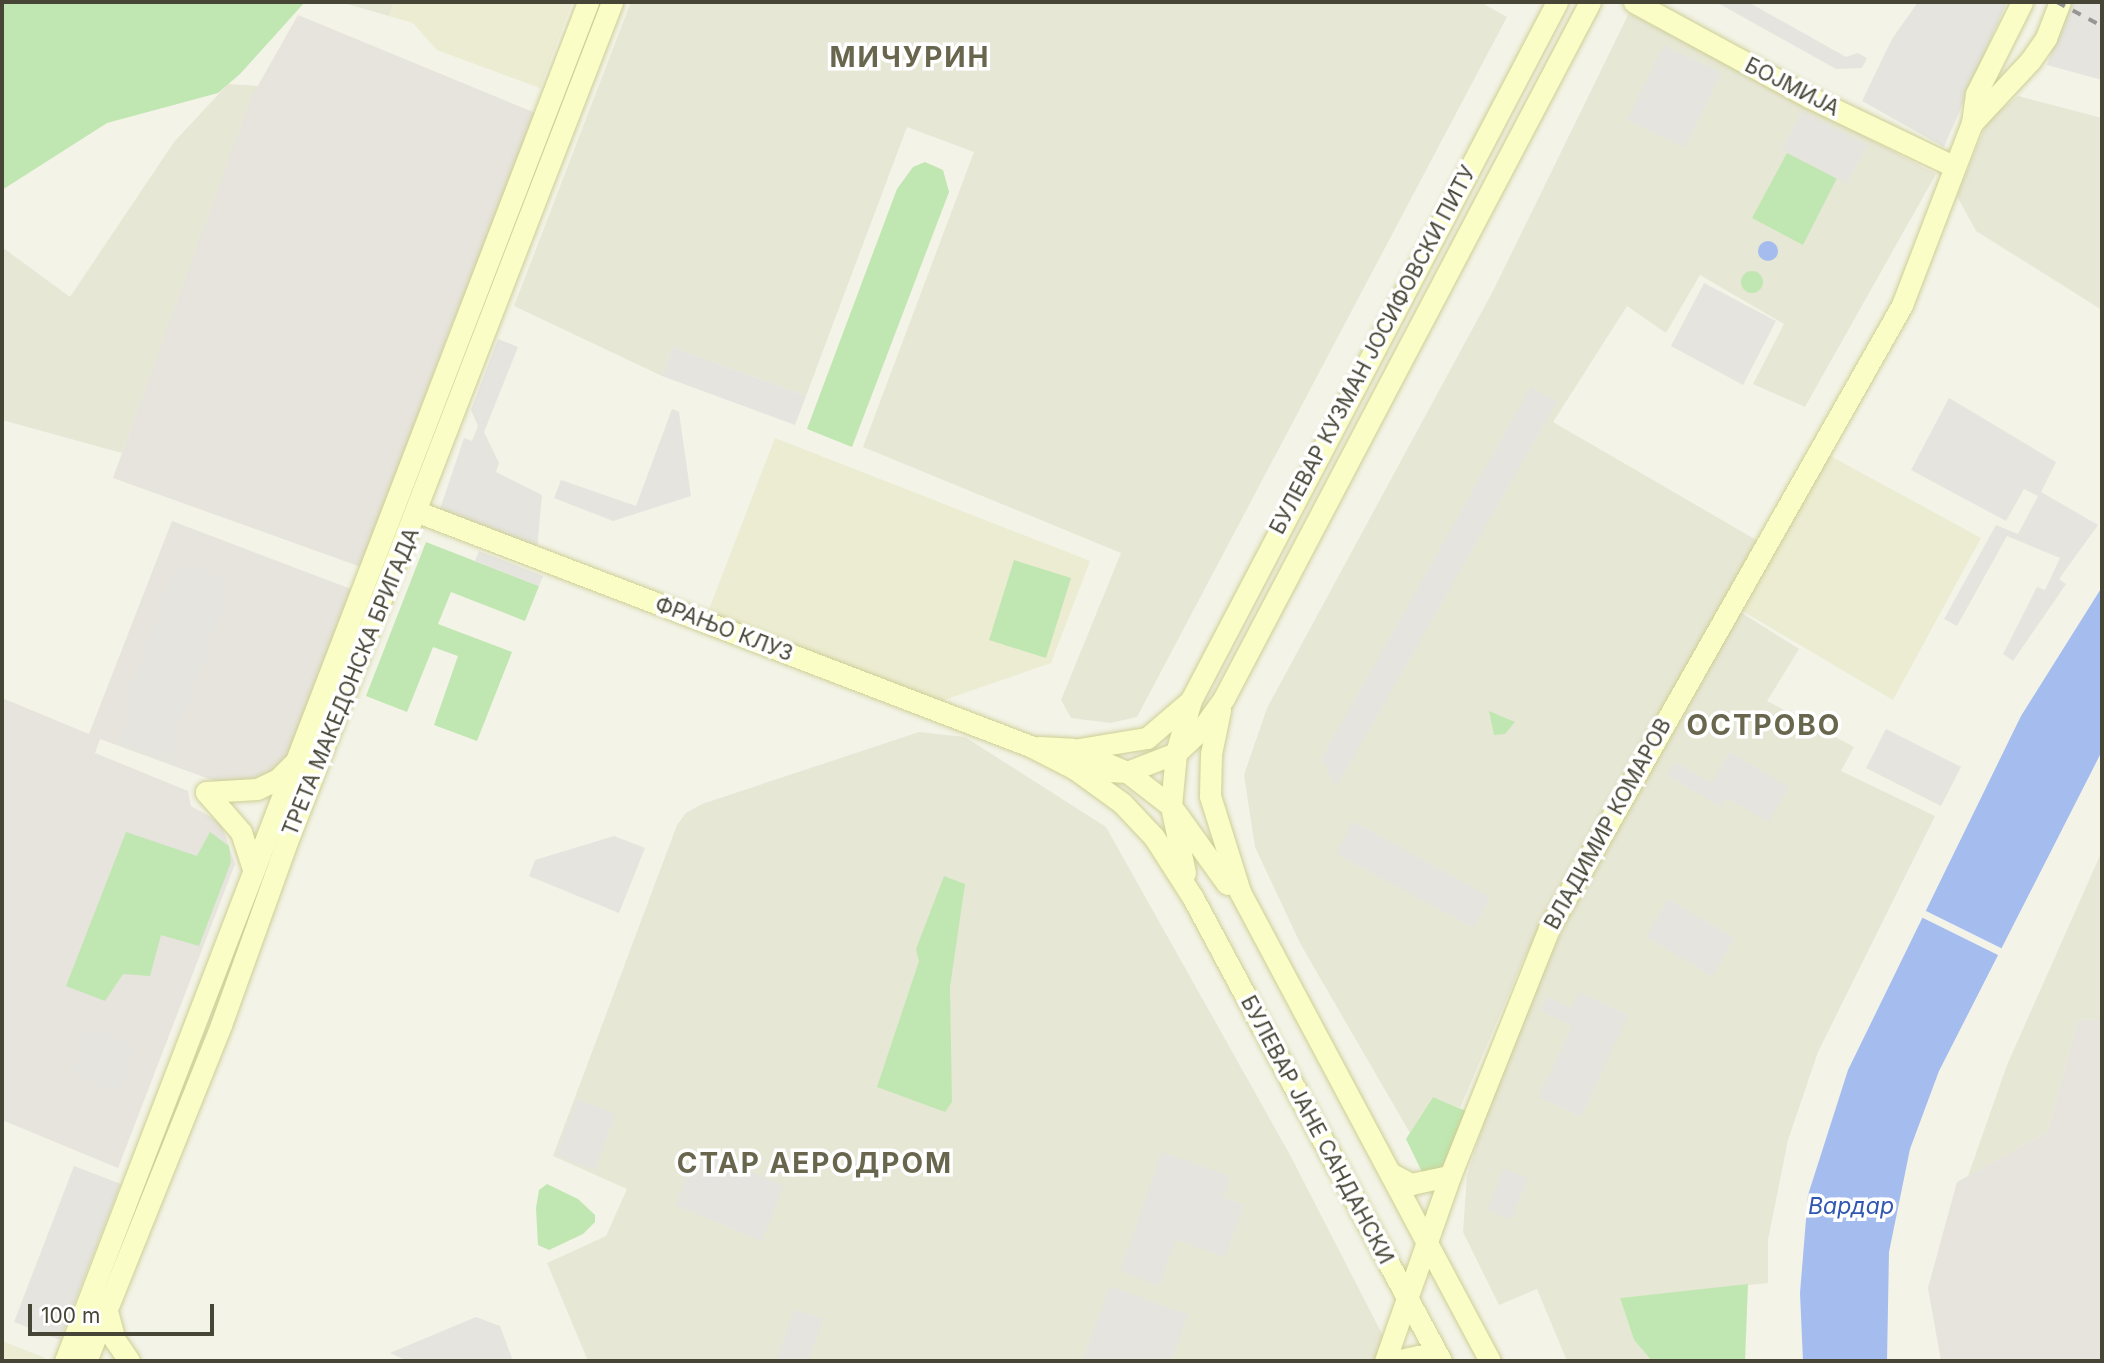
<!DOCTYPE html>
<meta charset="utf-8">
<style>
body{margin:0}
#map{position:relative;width:2104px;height:1363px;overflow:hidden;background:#f3f3e7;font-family:Inter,sans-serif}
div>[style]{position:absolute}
.residential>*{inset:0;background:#e7e7d6}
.industrial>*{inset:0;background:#e6e4dc}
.education>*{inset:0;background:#ececd2}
.green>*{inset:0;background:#c0e7b1}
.round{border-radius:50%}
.parking>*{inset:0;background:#e5e4df}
.water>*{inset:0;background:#a5bcef}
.pier>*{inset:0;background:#f3f3e7}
.roads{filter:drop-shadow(0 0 2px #cecf95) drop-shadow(0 0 2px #cecf95)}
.secondary>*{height:21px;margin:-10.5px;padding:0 10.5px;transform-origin:10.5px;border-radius:10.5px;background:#fbfdc7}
.rail>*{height:3.5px;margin-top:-1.75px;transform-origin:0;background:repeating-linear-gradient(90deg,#969696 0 9px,transparent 0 18px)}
span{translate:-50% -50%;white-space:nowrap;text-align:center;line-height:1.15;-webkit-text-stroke:7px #fff;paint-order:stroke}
.street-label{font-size:21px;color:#464536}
.water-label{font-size:23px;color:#3157b0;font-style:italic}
.district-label{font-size:28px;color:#69664e;font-weight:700;letter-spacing:2px}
.frame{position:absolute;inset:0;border:4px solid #464536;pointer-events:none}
.scale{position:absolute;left:28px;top:1304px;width:186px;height:32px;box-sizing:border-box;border:4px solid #464536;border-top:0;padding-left:9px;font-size:21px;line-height:24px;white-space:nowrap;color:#464536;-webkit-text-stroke:5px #fff;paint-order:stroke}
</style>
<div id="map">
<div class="residential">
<i style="clip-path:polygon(340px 2px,394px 2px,389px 16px)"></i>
<i style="clip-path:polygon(631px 2px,1480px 2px,1507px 17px,1137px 717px,1110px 723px,1071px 718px,1061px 700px,1121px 553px,863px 447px,974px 152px,907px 127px,806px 396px,673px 347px,662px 376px,514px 306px)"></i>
<i style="clip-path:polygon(1629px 13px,1936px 174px,1805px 407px,1753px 384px,1784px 324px,1700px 275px,1666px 333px,1627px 306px,1553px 422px,1758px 541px,1524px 958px,1460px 1108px,1433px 1097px,1410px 1133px,1301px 945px,1255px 847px,1244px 775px,1267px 708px,1493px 291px)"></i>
<i style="clip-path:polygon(228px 84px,258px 86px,122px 453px,2px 420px,2px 247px,70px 297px,174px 142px)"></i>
<i style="clip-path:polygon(2018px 96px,2102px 118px,2102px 310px,1976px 231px,1957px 196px,1988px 120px)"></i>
<i style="clip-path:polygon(1740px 612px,1799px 649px,1767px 701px,1854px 747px,1841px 771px,1935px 816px,1818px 1052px,1788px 1140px,1768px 1240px,1768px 1283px,1620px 1298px,1634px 1340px,1652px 1361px,1567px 1361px,1537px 1289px,1499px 1305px,1463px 1232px,1467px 1176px,1500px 1070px,1568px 917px)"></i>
<i style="clip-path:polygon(919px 732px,965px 737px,1106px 827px,1289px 1153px,1396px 1361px,588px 1361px,547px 1263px,606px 1236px,627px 1189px,553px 1156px,677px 825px,686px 813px,702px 804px)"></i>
<i style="clip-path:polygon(2102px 851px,2102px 1019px,2078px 1020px,2048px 1132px,1968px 1176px,2007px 1065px)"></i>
</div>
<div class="industrial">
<i style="clip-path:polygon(298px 15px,538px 114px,450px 330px,361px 567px,113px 478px,252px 96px)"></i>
<i style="clip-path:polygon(172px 521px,351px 589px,284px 768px,260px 779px,223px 784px,100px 739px,95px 753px,188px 791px,191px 806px,218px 821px,223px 829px,235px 864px,118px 1168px,2px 1120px,2px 698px,89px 734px)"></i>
<i style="clip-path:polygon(2102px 1019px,2102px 1361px,1941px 1361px,1928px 1288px,1957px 1182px,2048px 1132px,2078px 1020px)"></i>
</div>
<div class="education">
<i style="clip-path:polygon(394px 2px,572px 2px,540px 88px,437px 50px,413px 23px,389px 16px)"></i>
<i style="clip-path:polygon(775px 438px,1090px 561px,1051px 663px,938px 702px,708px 612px)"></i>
<i style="clip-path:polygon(1825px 453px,1981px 538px,1893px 700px,1739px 609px)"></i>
<i style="clip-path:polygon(2px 1341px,43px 1357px,48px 1361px,2px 1361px)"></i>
</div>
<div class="green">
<i style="clip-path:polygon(2px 2px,305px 2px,240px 74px,218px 93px,107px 123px,2px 190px)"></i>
<i style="clip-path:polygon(1787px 153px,1837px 178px,1803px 245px,1752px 218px)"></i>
<i style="clip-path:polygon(925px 162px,943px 170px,949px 192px,852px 447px,807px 429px,897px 189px,913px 167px)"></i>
<i class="round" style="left:1741px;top:271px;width:22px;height:22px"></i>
<i style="clip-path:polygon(426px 542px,539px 586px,525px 621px,451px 592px,438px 624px,512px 652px,477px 741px,434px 725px,458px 656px,433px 647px,407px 712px,366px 696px)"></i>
<i style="clip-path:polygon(1014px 560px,1071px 578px,1046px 658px,989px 640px)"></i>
<i style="clip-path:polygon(1489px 711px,1515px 722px,1505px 734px,1494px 735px)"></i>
<i style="clip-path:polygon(126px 832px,197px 856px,210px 832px,229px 846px,231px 862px,199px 946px,161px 935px,150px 976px,123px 974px,105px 1001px,66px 986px)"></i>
<i style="clip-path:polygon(944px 876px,965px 884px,950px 987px,952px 1102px,945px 1112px,877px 1087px,919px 961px,916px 949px)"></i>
<i style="clip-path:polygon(1433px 1097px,1473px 1114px,1450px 1176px,1423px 1174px,1406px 1139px)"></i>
<i style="clip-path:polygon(547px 1184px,578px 1199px,595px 1215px,595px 1222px,583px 1234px,549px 1250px,538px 1245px,536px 1208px,539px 1190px)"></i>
<i style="clip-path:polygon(1748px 1284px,1745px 1361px,1652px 1361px,1634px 1340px,1620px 1298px)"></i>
</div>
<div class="parking">
<i style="clip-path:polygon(1716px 2px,1748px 2px,1846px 57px,1858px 53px,1867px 58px,1862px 68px,1836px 69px)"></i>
<i style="clip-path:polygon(1918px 2px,2007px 2px,1944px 147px,1862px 101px,1892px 39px)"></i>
<i style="clip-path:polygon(2069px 2px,2102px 2px,2102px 80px,2047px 65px)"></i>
<i style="clip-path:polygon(1664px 45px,1721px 73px,1685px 148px,1627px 120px)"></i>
<i style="clip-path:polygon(1802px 111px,1867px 145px,1847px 184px,1782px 150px)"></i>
<i style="clip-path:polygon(1704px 283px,1776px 321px,1743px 385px,1671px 346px)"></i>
<i style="clip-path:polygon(498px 339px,518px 347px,484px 432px,499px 463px,496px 472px,542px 495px,537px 549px,440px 509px,464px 438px,472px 441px,478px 426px,471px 410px)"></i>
<i style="clip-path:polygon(673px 347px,806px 396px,795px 425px,662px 376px)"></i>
<i style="clip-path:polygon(1531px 387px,1557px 402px,1336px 787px,1322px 760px,1327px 749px)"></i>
<i style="clip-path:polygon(1949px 398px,2056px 462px,2041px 492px,2098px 525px,2059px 579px,2066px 584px,2013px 661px,2003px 654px,2037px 587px,2045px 590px,2060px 558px,2007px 536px,1957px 626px,1944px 619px,1996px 525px,2018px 534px,2038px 496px,2024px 489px,2006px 521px,1911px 470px)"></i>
<i style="clip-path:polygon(672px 409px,679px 412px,691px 496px,613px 521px,554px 498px,561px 480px,636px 506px)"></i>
<i style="clip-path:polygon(479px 551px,543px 576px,539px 586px,475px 561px)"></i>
<i style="clip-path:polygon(187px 562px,221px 575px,218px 583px,230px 588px,167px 760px,118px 742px,129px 713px,123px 711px,175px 568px,184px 571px)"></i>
<i style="clip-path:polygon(1886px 729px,1961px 767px,1941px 806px,1866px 768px)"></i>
<i style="clip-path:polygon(1730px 752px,1789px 787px,1769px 822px,1727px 798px,1721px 807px,1667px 775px,1675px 762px,1712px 783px)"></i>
<i style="clip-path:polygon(1353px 821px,1490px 897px,1474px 928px,1336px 854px)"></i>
<i style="clip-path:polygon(614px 836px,645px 848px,619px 913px,529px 876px,535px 860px)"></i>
<i style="clip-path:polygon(1668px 899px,1734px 938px,1712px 976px,1646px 937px)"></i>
<i style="clip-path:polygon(1579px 992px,1628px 1015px,1581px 1117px,1539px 1097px,1572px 1026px,1540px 1010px,1547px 997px,1571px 1008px)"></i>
<i style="clip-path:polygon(87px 1029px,136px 1047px,119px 1092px,70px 1074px)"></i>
<i style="clip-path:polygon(577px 1099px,616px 1114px,594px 1170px,556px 1155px)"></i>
<i style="clip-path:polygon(697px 1150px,784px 1185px,762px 1241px,675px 1205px)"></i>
<i style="clip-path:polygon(1162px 1152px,1230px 1176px,1223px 1197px,1244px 1205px,1225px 1257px,1176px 1240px,1159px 1286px,1120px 1271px)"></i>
<i style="clip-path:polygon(74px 1166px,121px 1184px,60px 1340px,14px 1322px)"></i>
<i style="clip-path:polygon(1504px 1168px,1528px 1178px,1511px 1220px,1487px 1210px)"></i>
<i style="clip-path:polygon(1110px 1286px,1188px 1315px,1171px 1361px,1082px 1361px)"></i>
<i style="clip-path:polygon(795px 1310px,824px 1319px,808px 1361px,775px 1361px)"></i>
<i style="clip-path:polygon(476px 1317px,500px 1326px,513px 1361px,408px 1361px,390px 1353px)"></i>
</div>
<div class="water">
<i class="round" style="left:1758px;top:241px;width:20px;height:20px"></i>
<i style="clip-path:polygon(2102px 587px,2102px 751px,1939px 1071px,1910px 1149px,1889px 1252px,1887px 1361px,1803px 1361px,1800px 1293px,1808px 1195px,1848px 1070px,2021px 716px)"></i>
</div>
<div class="pier">
<i style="clip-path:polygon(1922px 909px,2005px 950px,2002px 957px,1919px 916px)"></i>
</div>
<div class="roads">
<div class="secondary">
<i style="left:1634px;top:2px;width:199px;rotate:28.5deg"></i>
<i style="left:1809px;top:97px;width:160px;rotate:25.6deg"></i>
<i style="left:1972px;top:123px;width:85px;rotate:-46.9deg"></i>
<i style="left:2030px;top:61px;width:28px;rotate:-55deg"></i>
<i style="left:2046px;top:38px;width:39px;rotate:-69deg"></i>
<i style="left:418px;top:512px;width:655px;rotate:20.92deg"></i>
<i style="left:1030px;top:746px;width:51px;rotate:27.1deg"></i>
<i style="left:1075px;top:769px;width:58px;rotate:35.9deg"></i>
<i style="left:1122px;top:803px;width:47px;rotate:46.7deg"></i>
<i style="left:1154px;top:837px;width:72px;rotate:57.4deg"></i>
<i style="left:1193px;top:898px;width:525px;rotate:61.82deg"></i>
<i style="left:1220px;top:710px;width:45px;rotate:101.6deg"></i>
<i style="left:1211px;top:754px;width:42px;rotate:91.4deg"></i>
<i style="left:1210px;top:796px;width:101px;rotate:72.6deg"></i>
<i style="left:1240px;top:892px;width:531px;rotate:61.94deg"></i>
<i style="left:1039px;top:747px;width:33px;rotate:3deg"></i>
<i style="left:1072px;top:749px;width:60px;rotate:22.7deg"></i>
<i style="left:1127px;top:772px;width:56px;rotate:37.7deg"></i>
<i style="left:1171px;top:806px;width:96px;rotate:54.3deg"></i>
<i style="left:1079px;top:749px;width:69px;rotate:-9.2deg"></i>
<i style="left:1147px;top:738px;width:55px;rotate:-40.6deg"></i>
<i style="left:1077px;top:769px;width:50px;rotate:3.4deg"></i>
<i style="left:1127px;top:772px;width:53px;rotate:-21.2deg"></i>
<i style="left:1176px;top:753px;width:34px;rotate:-43deg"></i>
<i style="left:1201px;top:730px;width:39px;rotate:-54deg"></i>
<i style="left:1224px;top:698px;width:786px;rotate:-62.26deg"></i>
<i style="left:206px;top:792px;width:51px;rotate:-3.4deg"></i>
<i style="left:257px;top:789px;width:23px;rotate:-25deg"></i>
<i style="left:278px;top:779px;width:21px;rotate:-45deg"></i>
<i style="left:206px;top:792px;width:53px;rotate:48.8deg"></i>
<i style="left:241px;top:832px;width:39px;rotate:72deg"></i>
<i style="left:1185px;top:873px;width:68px;rotate:-101.8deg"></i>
<i style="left:1171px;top:806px;width:53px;rotate:-84.6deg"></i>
<i style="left:1176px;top:753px;width:55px;rotate:-74.2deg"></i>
<i style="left:1191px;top:700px;width:788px;rotate:-62.33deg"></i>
<i style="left:1390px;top:1173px;width:24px;rotate:28deg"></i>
<i style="left:1411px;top:1184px;width:40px;rotate:-12deg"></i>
<i style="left:107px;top:1311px;width:30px;rotate:75deg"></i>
<i style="left:115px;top:1340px;width:25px;rotate:56deg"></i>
<i style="left:65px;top:1361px;width:1456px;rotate:-68.95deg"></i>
<i style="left:86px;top:1361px;width:362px;rotate:-68.1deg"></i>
<i style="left:221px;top:1025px;width:189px;rotate:-70.2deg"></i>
<i style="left:285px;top:847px;width:906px;rotate:-68.84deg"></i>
<i style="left:1385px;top:1361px;width:196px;rotate:-70.6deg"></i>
<i style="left:1450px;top:1176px;width:267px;rotate:-68.2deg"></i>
<i style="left:1549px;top:928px;width:716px;rotate:-60.46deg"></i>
<i style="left:1902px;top:305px;width:195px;rotate:-69deg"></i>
<i style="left:1972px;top:123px;width:29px;rotate:-82deg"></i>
<i style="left:1976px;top:94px;width:103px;rotate:-63.4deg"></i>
<i style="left:1395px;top:1361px;width:25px;rotate:-12deg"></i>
<i style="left:1419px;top:1356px;width:16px;rotate:18deg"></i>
</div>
</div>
<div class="rail">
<i style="left:2057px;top:2px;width:51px;rotate:28.1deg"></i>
</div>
<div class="street-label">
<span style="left:1792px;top:87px;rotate:27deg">БОЈМИЈА</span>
<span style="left:1373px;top:350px;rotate:-62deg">БУЛЕВАР КУЗМАН ЈОСИФОВСКИ ПИТУ</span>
<span style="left:724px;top:629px;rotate:21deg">ФРАЊО КЛУЗ</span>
<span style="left:351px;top:682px;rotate:-68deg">ТРЕТА МАКЕДОНСКА БРИГАДА</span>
<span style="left:1608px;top:824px;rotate:-61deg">ВЛАДИМИР КОМАРОВ</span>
<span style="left:1317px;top:1130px;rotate:62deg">БУЛЕВАР ЈАНЕ САНДАНСКИ</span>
</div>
<div class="water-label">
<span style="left:1851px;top:1206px">Вардар</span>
</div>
<div class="district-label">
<span style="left:910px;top:57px">МИЧУРИН</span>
<span style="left:1764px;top:725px">ОСТРОВО</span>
<span style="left:815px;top:1163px">СТАР АЕРОДРОМ</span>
</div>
<div class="frame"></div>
<div class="scale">100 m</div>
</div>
